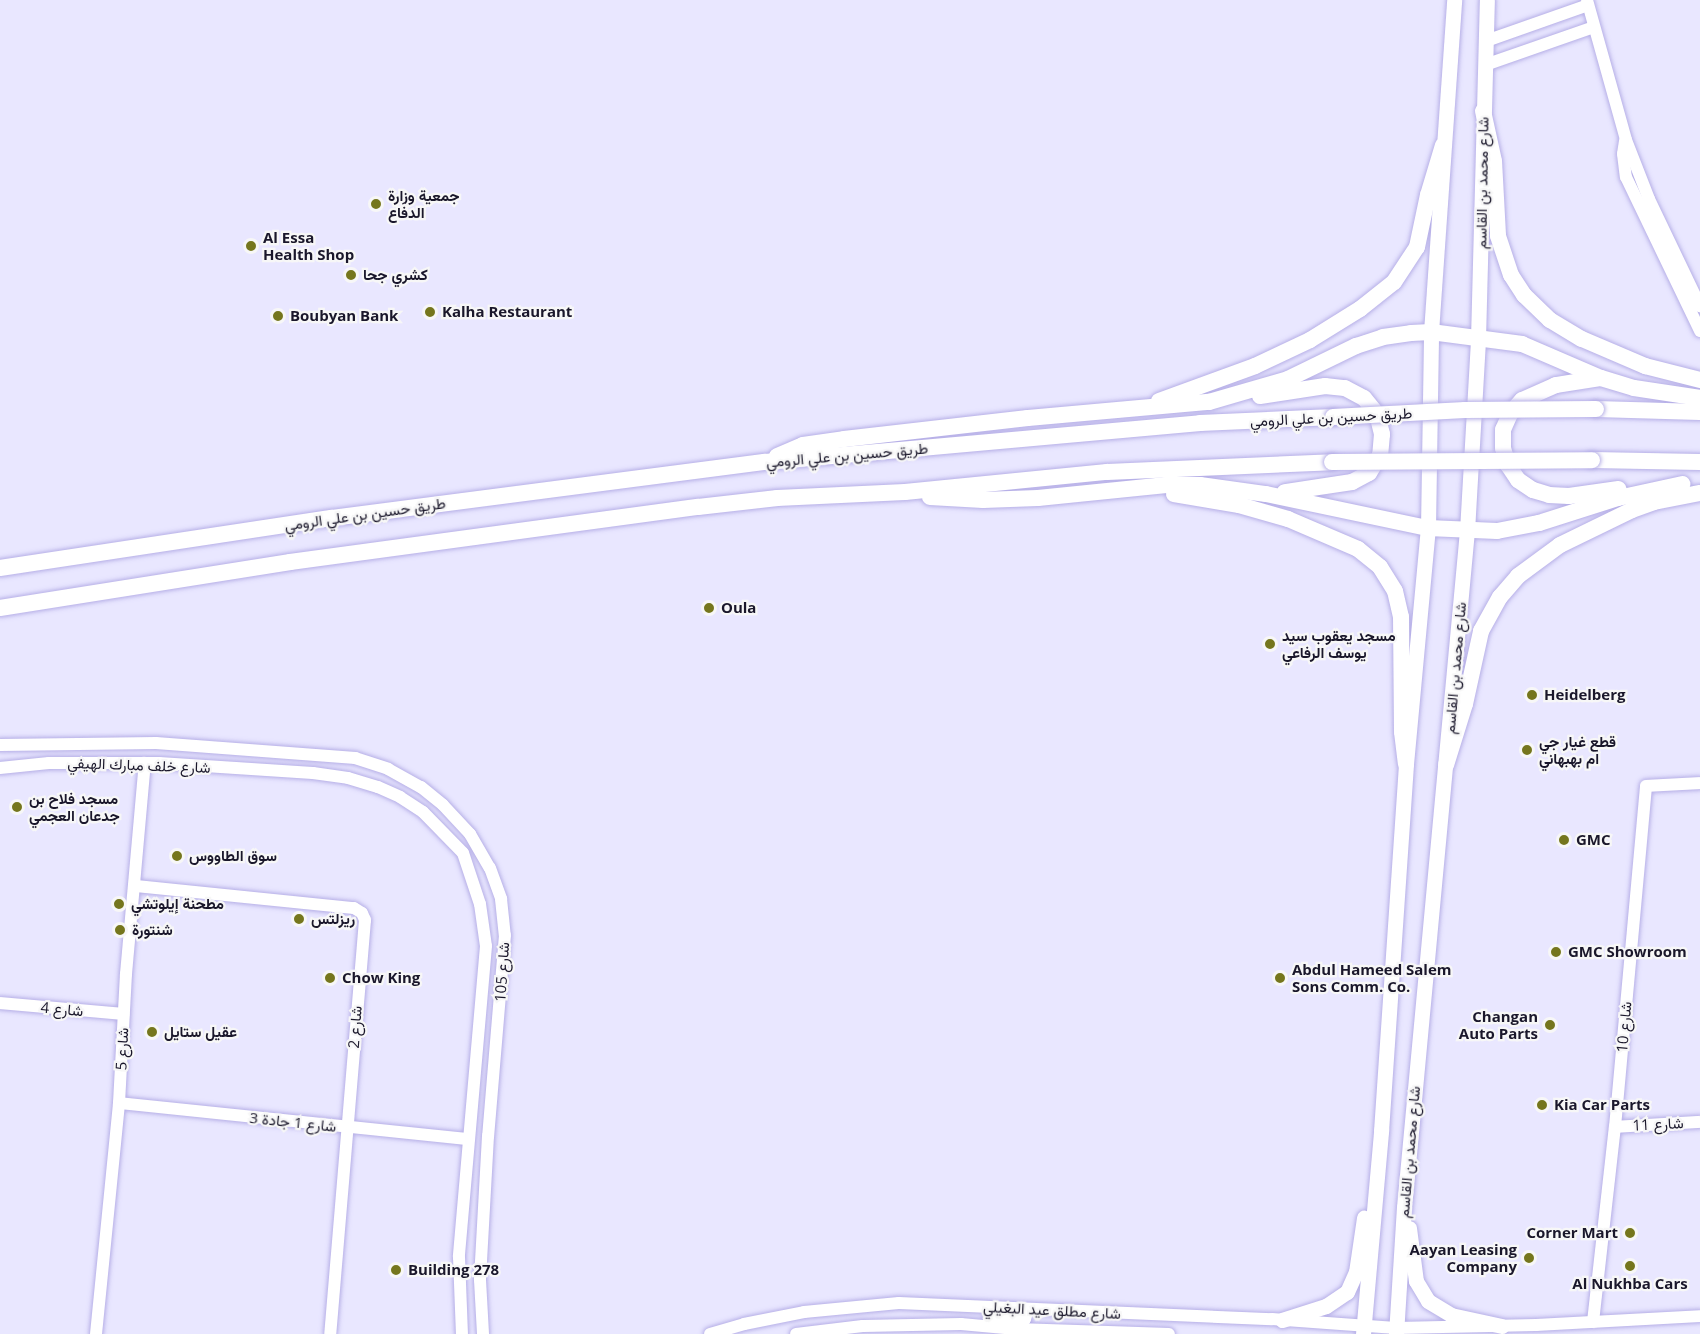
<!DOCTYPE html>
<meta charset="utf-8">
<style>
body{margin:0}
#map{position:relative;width:1700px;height:1334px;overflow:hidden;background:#e9e7ff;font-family:"Open Sans",Vazirmatn,sans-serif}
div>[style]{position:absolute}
.roads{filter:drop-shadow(0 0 2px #b6afe7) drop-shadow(0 0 2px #b6afe7)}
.minor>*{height:12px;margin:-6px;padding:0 6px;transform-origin:6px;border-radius:6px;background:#fff}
.major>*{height:15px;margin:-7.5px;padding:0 7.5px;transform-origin:7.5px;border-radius:7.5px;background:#fff}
.highway>*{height:16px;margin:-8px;padding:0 8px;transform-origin:8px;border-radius:8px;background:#fff}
.bridges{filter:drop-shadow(0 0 2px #b6afe7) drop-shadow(0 0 2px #b6afe7)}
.highway-bridge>*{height:16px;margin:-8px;padding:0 8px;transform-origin:8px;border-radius:8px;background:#fff}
.dots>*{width:16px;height:16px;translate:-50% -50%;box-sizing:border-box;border:3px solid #f7f7f7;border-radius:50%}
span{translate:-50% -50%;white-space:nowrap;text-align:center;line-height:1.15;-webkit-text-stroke:4.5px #f7f7f7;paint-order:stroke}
.street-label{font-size:15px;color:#1a172b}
.poi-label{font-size:15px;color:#1a172b;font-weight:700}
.left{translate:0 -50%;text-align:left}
.right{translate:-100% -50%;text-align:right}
</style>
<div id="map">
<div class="roads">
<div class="minor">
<i style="left:1587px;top:0;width:145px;rotate:74.4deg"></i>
<i style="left:1626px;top:140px;width:63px;rotate:68.7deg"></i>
<i style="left:1649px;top:199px;width:119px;rotate:64.5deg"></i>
<i style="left:1486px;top:41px;width:108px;rotate:-19.4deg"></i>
<i style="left:1485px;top:65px;width:115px;rotate:-19.2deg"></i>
<i style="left:1625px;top:141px;width:13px;rotate:99deg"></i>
<i style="left:1623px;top:154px;width:23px;rotate:83deg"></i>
<i style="left:1626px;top:177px;width:171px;rotate:64.3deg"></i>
<i style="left:0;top:745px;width:156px;rotate:-0.7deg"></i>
<i style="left:156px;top:743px;width:200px;rotate:4.3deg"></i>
<i style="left:355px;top:758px;width:35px;rotate:18deg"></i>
<i style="left:388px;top:769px;width:38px;rotate:29deg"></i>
<i style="left:421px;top:787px;width:28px;rotate:39deg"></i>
<i style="left:443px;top:805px;width:40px;rotate:47deg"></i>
<i style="left:470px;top:834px;width:39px;rotate:60deg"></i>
<i style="left:490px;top:868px;width:33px;rotate:70deg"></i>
<i style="left:501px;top:899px;width:36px;rotate:84deg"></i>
<i style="left:505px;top:935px;width:202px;rotate:94.8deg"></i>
<i style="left:488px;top:1136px;width:144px;rotate:93.2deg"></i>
<i style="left:480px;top:1280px;width:54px;rotate:86.8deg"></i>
<i style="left:0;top:768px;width:49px;rotate:-5.8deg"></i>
<i style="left:49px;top:763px;width:110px"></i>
<i style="left:159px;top:763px;width:154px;rotate:3.7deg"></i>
<i style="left:313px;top:773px;width:35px;rotate:8deg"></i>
<i style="left:348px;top:778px;width:31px;rotate:17deg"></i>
<i style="left:378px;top:787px;width:24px;rotate:24deg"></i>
<i style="left:400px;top:797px;width:27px;rotate:33deg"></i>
<i style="left:423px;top:812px;width:57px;rotate:45.7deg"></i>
<i style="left:463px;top:853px;width:54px;rotate:71.6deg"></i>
<i style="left:480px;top:904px;width:42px;rotate:81.9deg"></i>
<i style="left:486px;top:946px;width:312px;rotate:95deg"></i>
<i style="left:459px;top:1257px;width:77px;rotate:87.8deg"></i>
<i style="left:136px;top:886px;width:219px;rotate:5.8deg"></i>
<i style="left:354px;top:908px;width:9px;rotate:32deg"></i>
<i style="left:362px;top:913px;width:8px;rotate:67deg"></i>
<i style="left:365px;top:920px;width:415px;rotate:94.8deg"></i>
<i style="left:0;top:1003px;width:124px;rotate:5.1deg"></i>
<i style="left:119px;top:1103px;width:351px;rotate:5.9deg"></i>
<i style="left:1615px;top:1127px;width:85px;rotate:-3.4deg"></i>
<i style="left:989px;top:1319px;width:31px;rotate:2deg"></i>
<i style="left:1020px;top:1320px;width:5px;rotate:-11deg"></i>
<i style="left:1025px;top:1319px;width:10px;rotate:-73deg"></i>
<i style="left:1593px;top:1322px;width:196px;rotate:-83.6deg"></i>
<i style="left:1615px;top:1127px;width:342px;rotate:-84.8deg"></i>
<i style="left:1646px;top:786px;width:54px;rotate:-3.2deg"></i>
<i style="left:96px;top:1334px;width:232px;rotate:-84.3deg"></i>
<i style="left:119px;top:1103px;width:129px;rotate:-86.9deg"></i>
<i style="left:126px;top:974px;width:212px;rotate:-84.9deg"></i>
<i style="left:710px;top:1334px;width:35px;rotate:-16deg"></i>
<i style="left:744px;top:1324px;width:61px;rotate:-11.3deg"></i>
<i style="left:804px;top:1312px;width:95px;rotate:-5.4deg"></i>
<i style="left:899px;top:1303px;width:373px;rotate:2.5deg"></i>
<i style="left:1272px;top:1319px;width:124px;rotate:4.2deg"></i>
<i style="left:1396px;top:1328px;width:140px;rotate:-1.2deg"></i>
<i style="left:1536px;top:1325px;width:164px;rotate:-3.1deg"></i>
<i style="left:796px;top:1334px;width:67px;rotate:-6.8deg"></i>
<i style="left:863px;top:1326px;width:98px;rotate:-1.2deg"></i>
<i style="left:961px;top:1324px;width:55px;rotate:5.2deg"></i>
<i style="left:1016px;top:1329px;width:153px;rotate:1.9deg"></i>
</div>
<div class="major">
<i style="left:1409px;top:1228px;width:53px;rotate:82.5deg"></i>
<i style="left:1416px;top:1281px;width:23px;rotate:59deg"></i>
<i style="left:1428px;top:1301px;width:27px;rotate:31deg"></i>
<i style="left:1451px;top:1315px;width:52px;rotate:12.2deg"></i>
<i style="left:1282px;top:1320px;width:46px;rotate:-17.7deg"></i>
<i style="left:1326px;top:1306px;width:25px;rotate:-34deg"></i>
<i style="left:1347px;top:1292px;width:22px;rotate:-66deg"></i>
<i style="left:1356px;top:1272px;width:55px;rotate:-81.6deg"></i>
<i style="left:1363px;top:1334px;width:204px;rotate:-84.9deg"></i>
<i style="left:1381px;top:1131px;width:368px;rotate:-86.1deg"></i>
<i style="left:1406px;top:764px;width:237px;rotate:-84.7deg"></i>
<i style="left:1428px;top:528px;width:196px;rotate:-89.1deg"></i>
<i style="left:1431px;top:332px;width:333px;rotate:-86deg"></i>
<i style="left:1396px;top:1334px;width:127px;rotate:-86.4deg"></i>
<i style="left:1404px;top:1207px;width:679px;rotate:-84.68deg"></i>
<i style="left:1467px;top:531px;width:192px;rotate:-86.7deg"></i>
<i style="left:1478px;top:339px;width:339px;rotate:-88.5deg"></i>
</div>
<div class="highway">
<i style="left:1483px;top:111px;width:51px;rotate:77.6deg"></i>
<i style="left:1494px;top:161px;width:75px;rotate:86.9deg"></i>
<i style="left:1498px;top:236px;width:41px;rotate:71.6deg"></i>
<i style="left:1511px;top:275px;width:24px;rotate:57deg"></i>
<i style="left:1524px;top:295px;width:36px;rotate:44deg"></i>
<i style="left:1550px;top:320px;width:37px;rotate:31deg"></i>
<i style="left:1582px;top:339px;width:69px;rotate:23.2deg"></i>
<i style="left:1645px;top:366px;width:57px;rotate:14.3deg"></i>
<i style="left:1600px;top:378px;width:45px;rotate:171deg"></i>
<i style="left:1556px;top:385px;width:37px;rotate:156deg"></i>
<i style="left:1522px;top:400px;width:18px;rotate:131deg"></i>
<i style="left:1510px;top:414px;width:17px;rotate:114deg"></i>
<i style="left:1503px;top:430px;width:18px;rotate:90deg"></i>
<i style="left:1503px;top:448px;width:18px;rotate:74deg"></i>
<i style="left:1508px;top:465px;width:18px;rotate:56deg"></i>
<i style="left:1518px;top:480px;width:18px;rotate:34deg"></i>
<i style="left:1533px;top:490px;width:17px;rotate:17deg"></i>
<i style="left:1549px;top:495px;width:20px;rotate:3deg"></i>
<i style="left:1569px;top:496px;width:50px;rotate:-8deg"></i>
<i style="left:1260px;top:396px;width:66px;rotate:-8.7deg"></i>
<i style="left:1325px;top:386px;width:20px;rotate:6deg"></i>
<i style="left:1345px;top:388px;width:21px;rotate:28deg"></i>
<i style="left:1364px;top:398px;width:21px;rotate:51deg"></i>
<i style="left:1377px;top:414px;width:21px;rotate:76deg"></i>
<i style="left:1382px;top:434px;width:21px;rotate:95deg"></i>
<i style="left:1380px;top:455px;width:21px;rotate:121deg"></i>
<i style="left:1369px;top:473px;width:19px;rotate:152deg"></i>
<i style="left:1352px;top:482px;width:68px;rotate:171.5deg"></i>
<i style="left:1159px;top:401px;width:102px;rotate:-20deg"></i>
<i style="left:1255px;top:366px;width:61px;rotate:-25.3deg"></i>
<i style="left:1310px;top:340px;width:59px;rotate:-31.8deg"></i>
<i style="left:1360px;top:309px;width:43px;rotate:-38.5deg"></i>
<i style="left:1394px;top:282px;width:42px;rotate:-56.7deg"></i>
<i style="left:1417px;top:247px;width:53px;rotate:-78.1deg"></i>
<i style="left:1428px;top:195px;width:52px;rotate:-73.3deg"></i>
<i style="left:1596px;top:409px;width:104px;rotate:1.7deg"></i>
<i style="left:777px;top:456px;width:28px;rotate:-23deg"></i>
<i style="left:803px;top:445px;width:41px;rotate:-8.3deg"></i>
<i style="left:844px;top:439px;width:185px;rotate:-6.5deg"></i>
<i style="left:1028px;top:418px;width:182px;rotate:-5.1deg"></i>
<i style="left:1209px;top:402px;width:82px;rotate:-16.2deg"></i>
<i style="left:1288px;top:379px;width:76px;rotate:-25.9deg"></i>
<i style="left:1356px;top:346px;width:28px;rotate:-18deg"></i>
<i style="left:1383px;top:337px;width:28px;rotate:-8deg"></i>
<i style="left:1411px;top:333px;width:20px;rotate:-3deg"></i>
<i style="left:1431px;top:332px;width:92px;rotate:7.5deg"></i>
<i style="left:1522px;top:344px;width:86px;rotate:23.3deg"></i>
<i style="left:1601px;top:378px;width:34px;rotate:17deg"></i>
<i style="left:1634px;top:388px;width:67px;rotate:8.6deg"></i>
<i style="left:1592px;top:460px;width:108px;rotate:1.1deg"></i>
<i style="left:1174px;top:494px;width:66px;rotate:9.6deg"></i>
<i style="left:1239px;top:505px;width:51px;rotate:15.9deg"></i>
<i style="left:1288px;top:519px;width:76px;rotate:23.2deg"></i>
<i style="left:1358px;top:549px;width:28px;rotate:39deg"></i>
<i style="left:1380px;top:567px;width:28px;rotate:58deg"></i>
<i style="left:1395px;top:591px;width:27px;rotate:77deg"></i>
<i style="left:1401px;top:617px;width:115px;rotate:89.5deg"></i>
<i style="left:1402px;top:732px;width:32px;rotate:83deg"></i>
<i style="left:930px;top:497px;width:53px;rotate:3.2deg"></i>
<i style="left:983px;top:500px;width:55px;rotate:-2.1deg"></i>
<i style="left:1038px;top:498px;width:129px;rotate:-5.8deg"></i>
<i style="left:1166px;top:485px;width:34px"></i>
<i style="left:1200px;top:485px;width:67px;rotate:7.8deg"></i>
<i style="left:1266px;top:494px;width:166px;rotate:11.9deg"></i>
<i style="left:1428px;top:528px;width:69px;rotate:2.5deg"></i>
<i style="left:1497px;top:531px;width:43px;rotate:-10.8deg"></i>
<i style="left:1539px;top:523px;width:83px;rotate:-17.6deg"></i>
<i style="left:1618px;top:498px;width:66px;rotate:-12.2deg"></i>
<i style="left:0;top:568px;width:336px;rotate:-8.6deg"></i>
<i style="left:332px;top:518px;width:437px;rotate:-7.4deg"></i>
<i style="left:765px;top:462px;width:437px;rotate:-5.1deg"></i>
<i style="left:1200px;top:423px;width:133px;rotate:-2.6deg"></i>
<i style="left:0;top:608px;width:294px;rotate:-9deg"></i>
<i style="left:290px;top:562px;width:412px;rotate:-7.7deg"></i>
<i style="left:698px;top:507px;width:80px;rotate:-6.5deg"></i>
<i style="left:777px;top:498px;width:128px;rotate:-2.7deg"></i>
<i style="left:905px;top:492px;width:203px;rotate:-5.7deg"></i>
<i style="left:1107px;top:472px;width:225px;rotate:-2.5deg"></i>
<i style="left:1446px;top:765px;width:64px;rotate:-72.7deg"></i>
<i style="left:1465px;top:704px;width:75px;rotate:-77.6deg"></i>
<i style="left:1481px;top:631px;width:39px;rotate:-61deg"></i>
<i style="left:1500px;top:597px;width:28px;rotate:-49deg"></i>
<i style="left:1518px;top:576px;width:52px;rotate:-36.4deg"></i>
<i style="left:1560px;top:545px;width:80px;rotate:-25.9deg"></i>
<i style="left:1632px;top:510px;width:23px;rotate:-20deg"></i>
<i style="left:1654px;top:502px;width:47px;rotate:-11.1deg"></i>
</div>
</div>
<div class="bridges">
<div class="highway-bridge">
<i style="left:1333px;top:417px;width:132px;rotate:-3deg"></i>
<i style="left:1465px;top:410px;width:131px;rotate:-0.4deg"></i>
<i style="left:1332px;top:462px;width:260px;rotate:-0.4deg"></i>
</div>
</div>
<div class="dots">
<i style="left:376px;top:204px;background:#75761d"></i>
<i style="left:251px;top:246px;background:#75761d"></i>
<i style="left:351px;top:275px;background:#75761d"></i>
<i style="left:430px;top:312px;background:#75761d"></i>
<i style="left:278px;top:316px;background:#75761d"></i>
<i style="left:709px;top:608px;background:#75761d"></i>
<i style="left:1270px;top:644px;background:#75761d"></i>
<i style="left:1532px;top:695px;background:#75761d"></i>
<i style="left:1527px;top:750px;background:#75761d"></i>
<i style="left:17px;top:807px;background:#75761d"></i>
<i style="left:1564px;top:840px;background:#75761d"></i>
<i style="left:177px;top:856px;background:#75761d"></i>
<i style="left:119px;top:904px;background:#75761d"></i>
<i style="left:299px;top:919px;background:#75761d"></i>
<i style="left:120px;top:930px;background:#75761d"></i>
<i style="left:1556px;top:952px;background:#75761d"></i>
<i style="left:330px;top:978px;background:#75761d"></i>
<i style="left:1280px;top:978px;background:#75761d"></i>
<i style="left:1550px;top:1025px;background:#75761d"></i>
<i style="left:152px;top:1032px;background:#75761d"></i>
<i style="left:1542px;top:1105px;background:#75761d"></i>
<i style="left:1630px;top:1233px;background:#75761d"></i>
<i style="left:1529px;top:1258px;background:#75761d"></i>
<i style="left:1630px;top:1266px;background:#75761d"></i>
<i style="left:396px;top:1270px;background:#75761d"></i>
</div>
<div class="street-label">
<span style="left:1482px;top:183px;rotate:-89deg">شارع محمد بن القاسم</span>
<span style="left:1331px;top:417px;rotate:-3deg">طريق حسين بن علي الرومي</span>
<span style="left:847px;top:455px;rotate:-5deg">طريق حسين بن علي الرومي</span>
<span style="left:365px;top:514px;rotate:-8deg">طريق حسين بن علي الرومي</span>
<span style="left:1455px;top:668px;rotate:-85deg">شارع محمد بن القاسم</span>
<span style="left:139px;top:765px;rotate:2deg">شارع خلف مبارك الهيفي</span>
<span style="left:502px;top:972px;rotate:-86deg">شارع 105</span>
<span style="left:62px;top:1009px;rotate:5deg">شارع 4</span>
<span style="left:355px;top:1027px;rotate:-86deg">شارع 2</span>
<span style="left:1624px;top:1027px;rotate:-85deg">شارع 10</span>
<span style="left:122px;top:1049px;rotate:-87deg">شارع 5</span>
<span style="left:293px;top:1122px;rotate:6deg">شارع 1 جادة 3</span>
<span style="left:1658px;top:1124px;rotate:-3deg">شارع 11</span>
<span style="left:1409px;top:1152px;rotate:-85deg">شارع محمد بن القاسم</span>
<span style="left:1052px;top:1310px;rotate:3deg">شارع مطلق عيد البغيلي</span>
</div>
<div class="poi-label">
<span class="left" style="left:388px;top:204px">جمعية وزارة<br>الدفاع</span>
<span class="left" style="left:263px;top:246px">Al Essa<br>Health Shop</span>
<span class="left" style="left:363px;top:275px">كشري جحا</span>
<span class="left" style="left:442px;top:312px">Kalha Restaurant</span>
<span class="left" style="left:290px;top:316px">Boubyan Bank</span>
<span class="left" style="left:721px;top:608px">Oula</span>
<span class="left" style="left:1282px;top:644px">مسجد يعقوب سيد<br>يوسف الرفاعي</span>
<span class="left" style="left:1544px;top:695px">Heidelberg</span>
<span class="left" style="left:1539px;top:750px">قطع غيار جي<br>ام بهبهاني</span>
<span class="left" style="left:29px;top:807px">مسجد فلاح بن<br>جدعان العجمي</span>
<span class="left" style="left:1576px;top:840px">GMC</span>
<span class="left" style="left:189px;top:856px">سوق الطاووس</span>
<span class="left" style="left:131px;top:904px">مطحنة إيلوتشي</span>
<span class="left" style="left:311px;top:919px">ريزلتس</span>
<span class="left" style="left:132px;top:930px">شنتورة</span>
<span class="left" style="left:1568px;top:952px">GMC Showroom</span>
<span class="left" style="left:1292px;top:978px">Abdul Hameed Salem<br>Sons Comm. Co.</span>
<span class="left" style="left:342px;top:978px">Chow King</span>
<span class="right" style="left:1538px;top:1025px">Changan<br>Auto Parts</span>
<span class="left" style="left:164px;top:1032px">عقيل ستايل</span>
<span class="left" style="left:1554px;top:1105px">Kia Car Parts</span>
<span class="right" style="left:1618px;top:1233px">Corner Mart</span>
<span class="right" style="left:1517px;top:1258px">Aayan Leasing<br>Company</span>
<span class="left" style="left:408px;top:1270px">Building 278</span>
<span style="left:1630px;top:1284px">Al Nukhba Cars</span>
</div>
</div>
